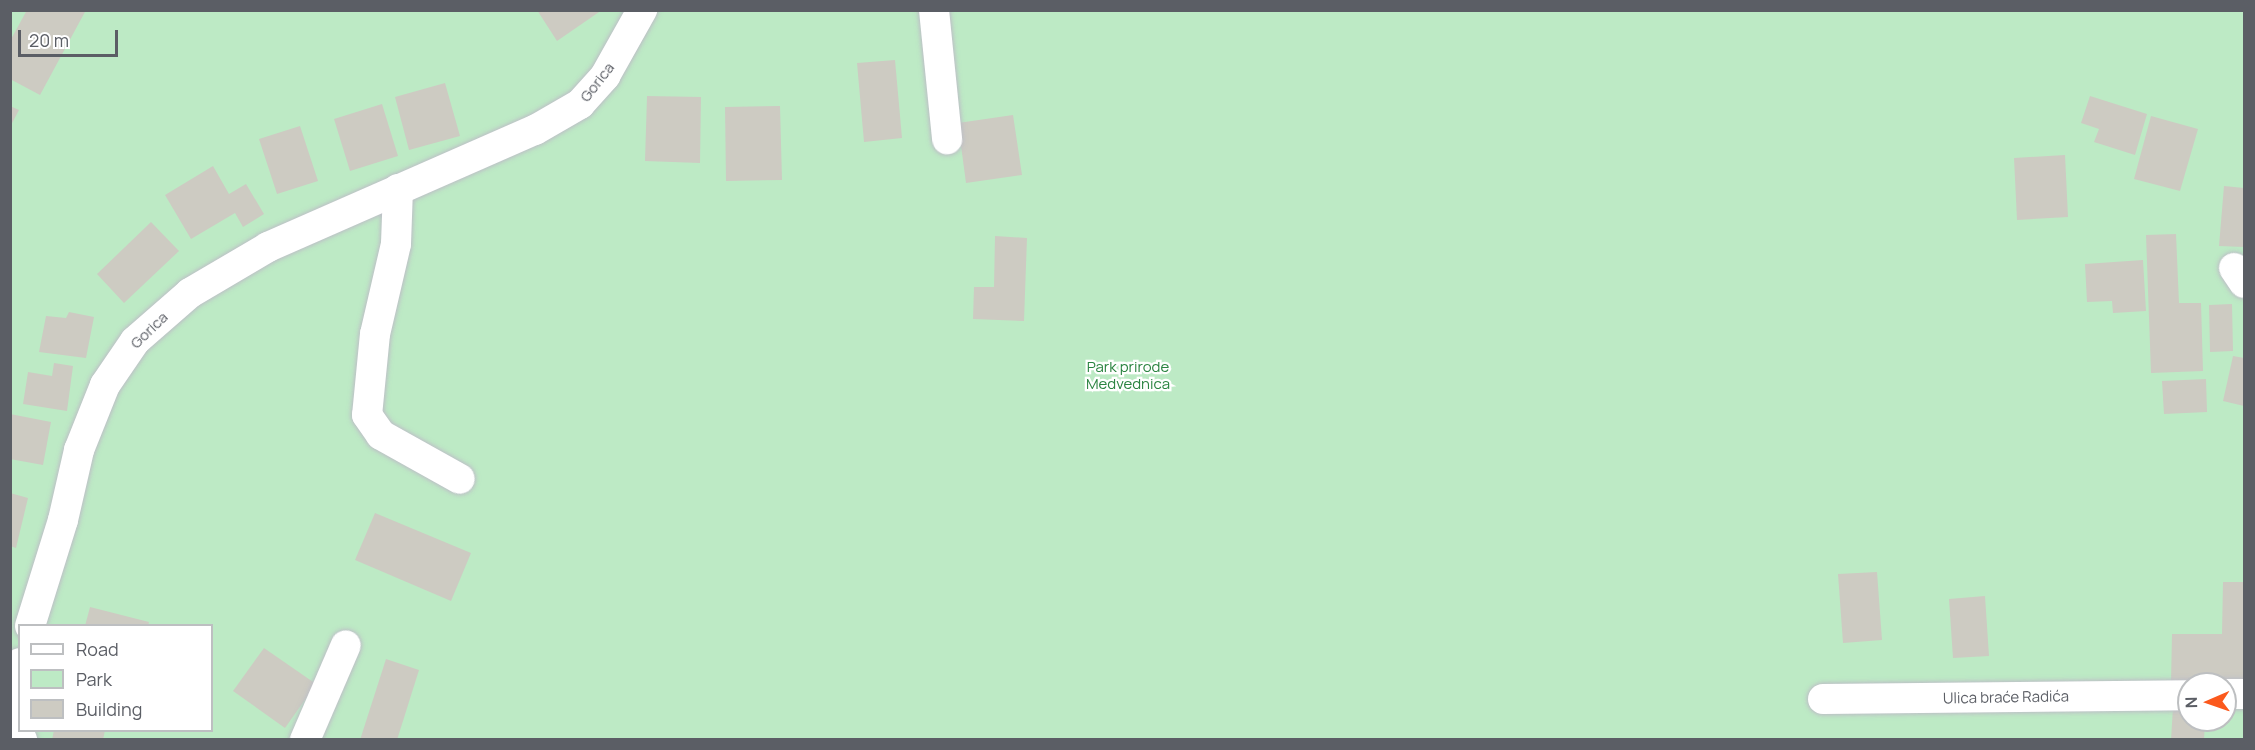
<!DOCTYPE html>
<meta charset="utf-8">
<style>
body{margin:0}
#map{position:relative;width:2255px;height:750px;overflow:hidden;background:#f0efe3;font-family:Manrope,sans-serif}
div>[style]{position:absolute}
.green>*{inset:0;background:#bdeac5}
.building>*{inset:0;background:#cdcbc2}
.roads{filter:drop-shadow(0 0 2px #bdbfc6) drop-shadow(0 0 2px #bdbfc6)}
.street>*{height:30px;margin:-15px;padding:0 15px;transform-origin:15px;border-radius:15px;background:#fff}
span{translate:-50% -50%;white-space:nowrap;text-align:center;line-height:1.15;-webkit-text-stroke:4.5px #fff;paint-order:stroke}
.street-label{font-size:15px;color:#5b5e65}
.park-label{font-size:15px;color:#2b8441}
.frame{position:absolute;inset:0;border:12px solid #5b5e65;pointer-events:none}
.legend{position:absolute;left:18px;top:624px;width:195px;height:108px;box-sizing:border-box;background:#fff;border:2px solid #bdbfc1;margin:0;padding:8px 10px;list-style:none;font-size:18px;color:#5b5e65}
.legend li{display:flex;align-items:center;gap:12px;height:30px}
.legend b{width:30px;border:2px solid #bdbfc1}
.north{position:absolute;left:2177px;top:672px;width:60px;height:60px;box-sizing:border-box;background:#fff;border:2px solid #bdbfc1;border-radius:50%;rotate:268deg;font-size:16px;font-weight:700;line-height:24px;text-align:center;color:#5b5e65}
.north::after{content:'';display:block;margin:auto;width:21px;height:27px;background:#fb591d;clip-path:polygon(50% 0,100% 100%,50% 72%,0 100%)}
.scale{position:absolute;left:18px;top:30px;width:100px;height:27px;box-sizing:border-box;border:3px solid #5b5e65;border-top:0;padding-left:8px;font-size:18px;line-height:21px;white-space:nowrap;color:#5b5e65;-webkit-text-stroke:4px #fff;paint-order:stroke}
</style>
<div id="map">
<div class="green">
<i style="clip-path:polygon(evenodd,10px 11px,2244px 11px,2244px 739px,11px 739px,10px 11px,20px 626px,212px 626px,212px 730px,20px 730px,20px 626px,10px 11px,2189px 684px,2225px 684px,2225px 720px,2189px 720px,2189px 684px)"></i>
</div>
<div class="building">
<i style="clip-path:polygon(27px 10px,86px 10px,40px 95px,10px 79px,10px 41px)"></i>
<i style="clip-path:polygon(537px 10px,602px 10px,557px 41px)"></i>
<i style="clip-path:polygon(895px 60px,902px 138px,864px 142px,857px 63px)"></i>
<i style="clip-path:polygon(445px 83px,460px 136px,409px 150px,395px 97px)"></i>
<i style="clip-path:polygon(647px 96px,701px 97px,700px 163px,645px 161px)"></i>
<i style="clip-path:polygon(2090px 96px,2147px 114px,2135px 155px,2094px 142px,2099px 129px,2081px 123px)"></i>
<i style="clip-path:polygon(382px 104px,398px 156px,350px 171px,334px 119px)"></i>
<i style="clip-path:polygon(10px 106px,19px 110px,10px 127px)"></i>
<i style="clip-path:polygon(780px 106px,782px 180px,726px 181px,725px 107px)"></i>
<i style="clip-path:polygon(1013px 115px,1022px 175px,966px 183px,958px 123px)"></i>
<i style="clip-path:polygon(2151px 116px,2198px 129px,2180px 191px,2134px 179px)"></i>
<i style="clip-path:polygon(300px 126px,318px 181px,277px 194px,259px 139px)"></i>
<i style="clip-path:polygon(2065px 155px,2068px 217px,2017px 220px,2014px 158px)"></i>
<i style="clip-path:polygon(213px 166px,229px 194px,246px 184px,264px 214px,243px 227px,235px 213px,191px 239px,165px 195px)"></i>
<i style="clip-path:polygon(2224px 186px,2244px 188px,2244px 247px,2219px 246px)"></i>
<i style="clip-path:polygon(151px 222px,179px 251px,124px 303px,97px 274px)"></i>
<i style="clip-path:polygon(2176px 234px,2179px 303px,2201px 303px,2203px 371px,2151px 373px,2146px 235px)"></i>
<i style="clip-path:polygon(995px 236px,1027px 238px,1024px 321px,973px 319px,974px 287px,994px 287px)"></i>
<i style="clip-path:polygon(2143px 260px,2146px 311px,2113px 313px,2112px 301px,2087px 302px,2085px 264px)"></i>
<i style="clip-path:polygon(2232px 304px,2233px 351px,2210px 352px,2209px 305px)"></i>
<i style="clip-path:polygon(69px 312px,94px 317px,86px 358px,39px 352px,46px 316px,66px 318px)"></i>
<i style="clip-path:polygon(2233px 356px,2244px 358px,2244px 406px,2223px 401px)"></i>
<i style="clip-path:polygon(54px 363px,73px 366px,67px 411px,23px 404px,28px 372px,52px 376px)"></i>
<i style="clip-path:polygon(2206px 379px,2207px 412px,2164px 414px,2162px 381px)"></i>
<i style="clip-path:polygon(10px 414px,51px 422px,43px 465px,10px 459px)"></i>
<i style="clip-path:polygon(10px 493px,28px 498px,16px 548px,10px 546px)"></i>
<i style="clip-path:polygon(375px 513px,471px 553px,451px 601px,355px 560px)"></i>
<i style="clip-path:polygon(1877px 572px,1882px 640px,1843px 643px,1838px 574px)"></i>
<i style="clip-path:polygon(2223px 582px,2244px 582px,2244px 683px,2171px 682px,2172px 634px,2222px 634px)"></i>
<i style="clip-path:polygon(1985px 596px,1989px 656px,1953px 658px,1949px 599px)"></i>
<i style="clip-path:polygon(90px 607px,149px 622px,148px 626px,85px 626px)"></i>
<i style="clip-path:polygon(264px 648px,316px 684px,285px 728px,233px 691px)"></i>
<i style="clip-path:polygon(386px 659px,419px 670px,397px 740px,360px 740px)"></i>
<i style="clip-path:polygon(2173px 707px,2189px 707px,2189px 720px,2205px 720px,2204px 740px,2171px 740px)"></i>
<i style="clip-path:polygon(54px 730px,105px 730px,103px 740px,52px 740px)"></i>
</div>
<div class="roads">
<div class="street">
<i style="left:934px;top:10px;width:130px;rotate:84.2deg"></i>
<i style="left:398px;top:189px;width:55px;rotate:92.1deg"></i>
<i style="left:396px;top:244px;width:92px;rotate:103.1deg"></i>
<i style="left:375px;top:334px;width:81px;rotate:95.6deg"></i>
<i style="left:367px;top:415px;width:24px;rotate:55deg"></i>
<i style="left:381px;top:435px;width:90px;rotate:29.1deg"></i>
<i style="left:2234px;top:268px;width:18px;rotate:56deg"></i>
<i style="left:30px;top:626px;width:111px;rotate:-72.7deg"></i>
<i style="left:63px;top:520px;width:72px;rotate:-77.1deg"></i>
<i style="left:79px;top:450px;width:70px;rotate:-68.2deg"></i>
<i style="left:105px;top:385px;width:53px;rotate:-55.7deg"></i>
<i style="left:135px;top:341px;width:73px;rotate:-41.1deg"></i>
<i style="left:190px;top:293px;width:91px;rotate:-30.5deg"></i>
<i style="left:268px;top:247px;width:292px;rotate:-23.7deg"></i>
<i style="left:535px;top:130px;width:52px;rotate:-30deg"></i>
<i style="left:580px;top:104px;width:38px;rotate:-48deg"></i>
<i style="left:605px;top:76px;width:76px;rotate:-60.7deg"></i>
<i style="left:20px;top:663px;width:21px;rotate:107deg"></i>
<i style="left:14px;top:683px;width:37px;rotate:90deg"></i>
<i style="left:14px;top:720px;width:22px;rotate:68deg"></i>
<i style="left:2225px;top:694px;width:19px"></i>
<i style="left:1823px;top:699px;width:366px;rotate:-0.6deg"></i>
<i style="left:305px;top:740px;width:103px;rotate:-66.7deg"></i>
</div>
</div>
<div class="street-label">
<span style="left:597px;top:82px;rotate:-52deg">Gorica</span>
<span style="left:149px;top:330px;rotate:-44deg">Gorica</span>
<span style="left:2006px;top:697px;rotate:-1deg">Ulica braće Radića</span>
</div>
<div class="park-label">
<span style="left:1128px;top:375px">Park prirode<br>Medvednica</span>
</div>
<div class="frame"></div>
<ul class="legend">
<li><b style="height:8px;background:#fff"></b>Road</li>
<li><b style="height:16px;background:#bdeac5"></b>Park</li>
<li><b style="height:16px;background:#cdcbc2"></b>Building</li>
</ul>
<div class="north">N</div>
<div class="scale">20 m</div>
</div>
